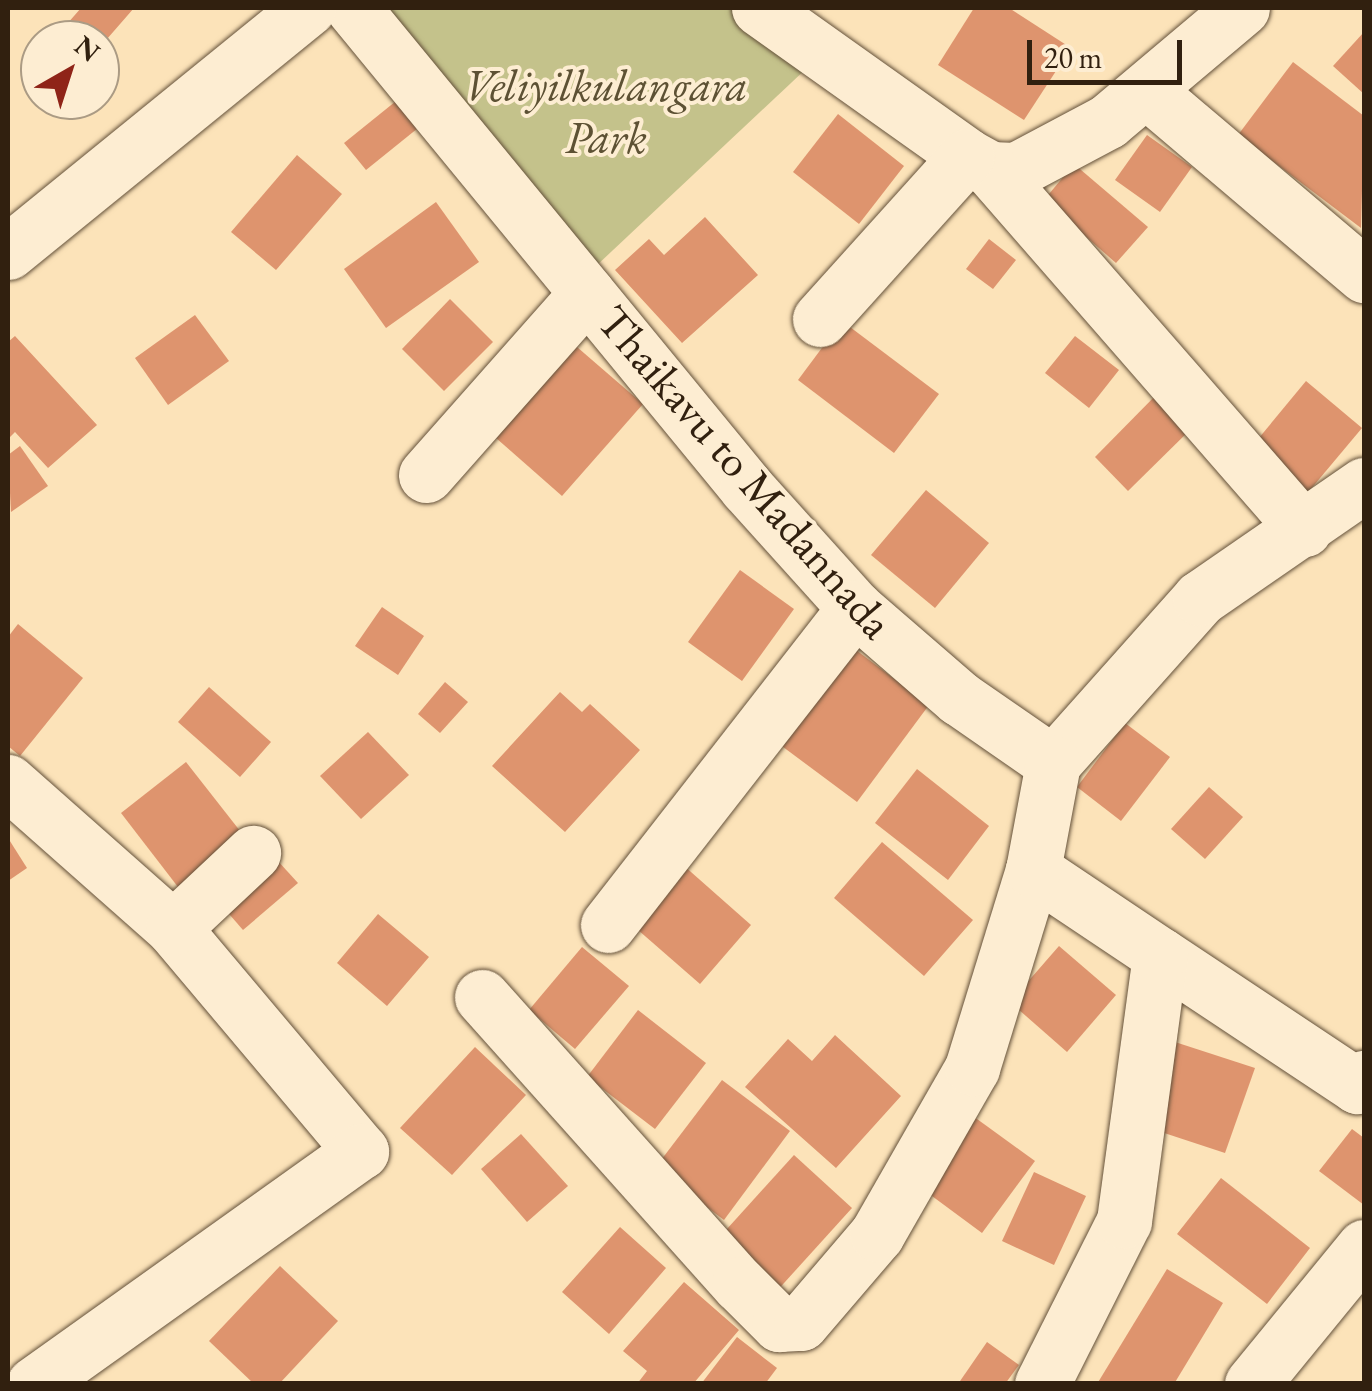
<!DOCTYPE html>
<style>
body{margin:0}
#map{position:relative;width:1372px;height:1391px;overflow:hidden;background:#fce3b9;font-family:"EB Garamond",serif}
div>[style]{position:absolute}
.green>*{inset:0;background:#c4c28b}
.building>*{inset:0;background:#de946e}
.roads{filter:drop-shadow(0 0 2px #64513a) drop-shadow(0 0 2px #64513a)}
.street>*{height:55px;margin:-27.5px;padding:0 27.5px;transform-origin:27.5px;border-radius:27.5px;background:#fdedd2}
.secondary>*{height:55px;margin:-27.5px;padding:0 27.5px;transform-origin:27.5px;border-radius:27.5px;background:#fdedd2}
span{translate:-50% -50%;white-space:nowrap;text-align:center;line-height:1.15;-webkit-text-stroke:8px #fdedd2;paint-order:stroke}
.park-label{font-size:45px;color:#5d5134;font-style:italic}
.street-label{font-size:45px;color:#31200f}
.frame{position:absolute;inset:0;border:10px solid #31200f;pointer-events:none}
.north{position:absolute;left:20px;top:20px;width:100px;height:100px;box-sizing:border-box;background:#fdedd2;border:2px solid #ab9b84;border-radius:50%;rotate:39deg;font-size:28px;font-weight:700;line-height:40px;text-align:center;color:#31200f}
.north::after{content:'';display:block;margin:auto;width:35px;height:45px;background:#8f2418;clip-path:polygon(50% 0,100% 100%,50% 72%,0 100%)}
.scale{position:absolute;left:1027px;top:40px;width:155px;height:45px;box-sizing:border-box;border:5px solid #31200f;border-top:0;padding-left:12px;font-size:30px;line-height:35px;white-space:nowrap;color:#31200f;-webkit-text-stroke:8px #fdedd2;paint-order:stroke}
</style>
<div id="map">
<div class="green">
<i style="clip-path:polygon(382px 8px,744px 8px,808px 67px,595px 267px)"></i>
</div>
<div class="building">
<i style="clip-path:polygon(81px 8px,134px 8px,100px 47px,100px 40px,53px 40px)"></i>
<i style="clip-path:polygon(974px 8px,1009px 8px,1071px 48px,1024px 120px,938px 65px)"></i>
<i style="clip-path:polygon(1364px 32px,1364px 94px,1333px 66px)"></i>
<i style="clip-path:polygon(1293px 62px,1364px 116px,1361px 228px,1238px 135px)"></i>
<i style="clip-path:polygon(406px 93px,428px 120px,366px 170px,344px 143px)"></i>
<i style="clip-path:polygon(838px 114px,904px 166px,859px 224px,793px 172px)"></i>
<i style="clip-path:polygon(1147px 135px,1192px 167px,1160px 212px,1115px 180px)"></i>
<i style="clip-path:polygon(297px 155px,342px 194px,276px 270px,231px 232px)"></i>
<i style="clip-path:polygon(1074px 164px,1148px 227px,1116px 263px,1044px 200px)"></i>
<i style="clip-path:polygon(436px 202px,479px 262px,386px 328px,344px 269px)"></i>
<i style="clip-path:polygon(705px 217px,758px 275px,682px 343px,615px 270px,649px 239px,664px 255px)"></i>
<i style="clip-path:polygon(989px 239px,1016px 260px,993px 289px,966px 269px)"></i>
<i style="clip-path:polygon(450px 299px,493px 342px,444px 391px,402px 349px)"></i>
<i style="clip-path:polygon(195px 315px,229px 361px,168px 405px,135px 358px)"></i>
<i style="clip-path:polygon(842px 321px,939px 394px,894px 453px,798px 380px)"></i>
<i style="clip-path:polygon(15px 336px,97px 425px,48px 468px,15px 432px,8px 439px,8px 342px)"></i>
<i style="clip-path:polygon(1075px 336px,1119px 370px,1089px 408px,1045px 373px)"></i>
<i style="clip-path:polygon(577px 347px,643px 404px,562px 496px,496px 438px)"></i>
<i style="clip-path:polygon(1306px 381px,1362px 428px,1305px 496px,1249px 450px)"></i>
<i style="clip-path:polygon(1160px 391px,1195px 425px,1128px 491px,1095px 457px)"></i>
<i style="clip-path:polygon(20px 446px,48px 486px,11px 512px,8px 455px)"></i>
<i style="clip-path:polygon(926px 490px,989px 543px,935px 608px,871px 555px)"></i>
<i style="clip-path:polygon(740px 570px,794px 609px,742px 681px,688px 642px)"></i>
<i style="clip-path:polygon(382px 607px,424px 636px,398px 675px,355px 646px)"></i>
<i style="clip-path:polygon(18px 624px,83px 678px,20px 756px,8px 746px,8px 637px)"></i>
<i style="clip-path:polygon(840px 638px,929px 705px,857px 802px,767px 735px)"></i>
<i style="clip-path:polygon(445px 682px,468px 702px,440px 733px,418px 714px)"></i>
<i style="clip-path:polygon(209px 687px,271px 742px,240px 777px,178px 722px)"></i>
<i style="clip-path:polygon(560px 692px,582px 712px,590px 704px,640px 750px,565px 832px,492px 766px)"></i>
<i style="clip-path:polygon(1125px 723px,1170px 757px,1121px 821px,1077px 787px)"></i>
<i style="clip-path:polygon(368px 732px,409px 775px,361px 819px,320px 776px)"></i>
<i style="clip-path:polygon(186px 762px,244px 836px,178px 887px,121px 813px)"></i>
<i style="clip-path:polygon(917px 769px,989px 826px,948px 880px,875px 823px)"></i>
<i style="clip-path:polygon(1209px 787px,1243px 817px,1205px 859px,1171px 829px)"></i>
<i style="clip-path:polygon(8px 838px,27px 868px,8px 881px)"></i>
<i style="clip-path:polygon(882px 842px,973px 920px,924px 976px,834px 898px)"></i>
<i style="clip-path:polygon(674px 857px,751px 925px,700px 984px,622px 916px)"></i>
<i style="clip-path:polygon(277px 860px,298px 883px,243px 930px,223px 907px)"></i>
<i style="clip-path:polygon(378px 914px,429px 957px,387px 1006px,337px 963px)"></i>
<i style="clip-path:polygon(1059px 946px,1116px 995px,1067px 1052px,1010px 1002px)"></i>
<i style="clip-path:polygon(582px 947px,629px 986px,575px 1049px,529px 1010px)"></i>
<i style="clip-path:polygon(638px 1010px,706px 1063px,655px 1129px,587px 1077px)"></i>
<i style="clip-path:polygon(835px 1035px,901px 1096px,836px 1168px,745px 1087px,788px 1039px,812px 1061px)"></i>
<i style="clip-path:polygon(1175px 1042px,1255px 1068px,1225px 1153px,1146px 1127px)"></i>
<i style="clip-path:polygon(475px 1047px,526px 1095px,452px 1175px,400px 1128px)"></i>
<i style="clip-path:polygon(722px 1080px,790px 1131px,724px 1220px,655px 1168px)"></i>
<i style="clip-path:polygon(966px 1111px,1035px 1161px,982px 1233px,913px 1182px)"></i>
<i style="clip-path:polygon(1352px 1129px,1364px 1138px,1364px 1205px,1319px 1171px)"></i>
<i style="clip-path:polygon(521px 1134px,568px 1186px,527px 1222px,481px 1169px)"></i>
<i style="clip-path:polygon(794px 1155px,852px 1208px,775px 1293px,717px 1240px)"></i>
<i style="clip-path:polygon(1034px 1172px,1086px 1196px,1054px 1265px,1002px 1241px)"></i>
<i style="clip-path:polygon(1221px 1178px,1310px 1248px,1267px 1304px,1177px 1234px)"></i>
<i style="clip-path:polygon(620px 1227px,666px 1268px,609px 1334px,562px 1292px)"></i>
<i style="clip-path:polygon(280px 1266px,338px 1321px,279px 1384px,254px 1384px,209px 1341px)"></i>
<i style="clip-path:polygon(1167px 1269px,1223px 1303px,1174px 1384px,1097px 1384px)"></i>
<i style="clip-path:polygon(684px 1282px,739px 1330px,693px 1384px,637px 1384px,647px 1371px,623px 1351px)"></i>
<i style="clip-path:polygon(737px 1337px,777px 1368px,765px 1384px,701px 1384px)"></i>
<i style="clip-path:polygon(987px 1342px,1019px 1365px,1005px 1384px,958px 1384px)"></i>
</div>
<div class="roads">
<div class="street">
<i style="left:353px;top:8px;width:621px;rotate:50.62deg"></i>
<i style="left:747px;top:488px;width:161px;rotate:48deg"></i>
<i style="left:855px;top:608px;width:138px;rotate:40.9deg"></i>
<i style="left:959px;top:698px;width:114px;rotate:34.7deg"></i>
<i style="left:1053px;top:763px;width:221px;rotate:-48.3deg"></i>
<i style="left:1200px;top:598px;width:199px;rotate:-34.6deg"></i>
<i style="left:759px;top:8px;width:255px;rotate:35.4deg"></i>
<i style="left:967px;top:156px;width:26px;rotate:29deg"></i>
<i style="left:990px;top:169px;width:26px;rotate:2deg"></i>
<i style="left:1016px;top:170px;width:104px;rotate:-28deg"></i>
<i style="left:1108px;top:121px;width:175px;rotate:-40.1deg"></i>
<i style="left:1147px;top:91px;width:285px;rotate:40.3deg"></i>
<i style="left:990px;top:169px;width:478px;rotate:48.9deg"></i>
<i style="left:820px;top:319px;width:219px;rotate:-48deg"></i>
<i style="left:426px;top:475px;width:243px;rotate:-48.5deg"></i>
<i style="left:8px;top:782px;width:220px;rotate:41.5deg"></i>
<i style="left:173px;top:928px;width:292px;rotate:49.9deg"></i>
<i style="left:361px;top:1151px;width:402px;rotate:144.5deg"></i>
<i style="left:608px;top:925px;width:402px;rotate:-52.1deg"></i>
<i style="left:173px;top:928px;width:110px;rotate:-43.2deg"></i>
<i style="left:1160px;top:955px;width:237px;rotate:33.6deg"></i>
<i style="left:1357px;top:1086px;width:11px;rotate:-49deg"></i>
<i style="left:482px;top:997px;width:385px;rotate:48.2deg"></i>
<i style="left:739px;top:1284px;width:57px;rotate:45deg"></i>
<i style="left:779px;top:1324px;width:22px;rotate:-3deg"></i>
<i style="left:801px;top:1323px;width:117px;rotate:-49.5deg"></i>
<i style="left:877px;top:1234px;width:191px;rotate:-60.2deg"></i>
<i style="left:972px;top:1068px;width:207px;rotate:-72.9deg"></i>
<i style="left:1042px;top:1384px;width:182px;rotate:-63.3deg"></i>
<i style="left:1124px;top:1221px;width:268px;rotate:-82.3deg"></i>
<i style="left:1160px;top:955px;width:153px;rotate:-146.2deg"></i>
<i style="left:1033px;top:870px;width:109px;rotate:-79.4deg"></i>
<i style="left:1252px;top:1384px;width:177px;rotate:-50.7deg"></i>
</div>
<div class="secondary">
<i style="left:8px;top:252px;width:387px;rotate:-39.1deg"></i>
</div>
</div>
<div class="park-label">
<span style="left:606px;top:112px">Veliyilkulangara<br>Park</span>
</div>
<div class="street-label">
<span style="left:745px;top:472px;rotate:49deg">Thaikavu to Madannada</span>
</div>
<div class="frame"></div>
<div class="north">N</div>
<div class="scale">20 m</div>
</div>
